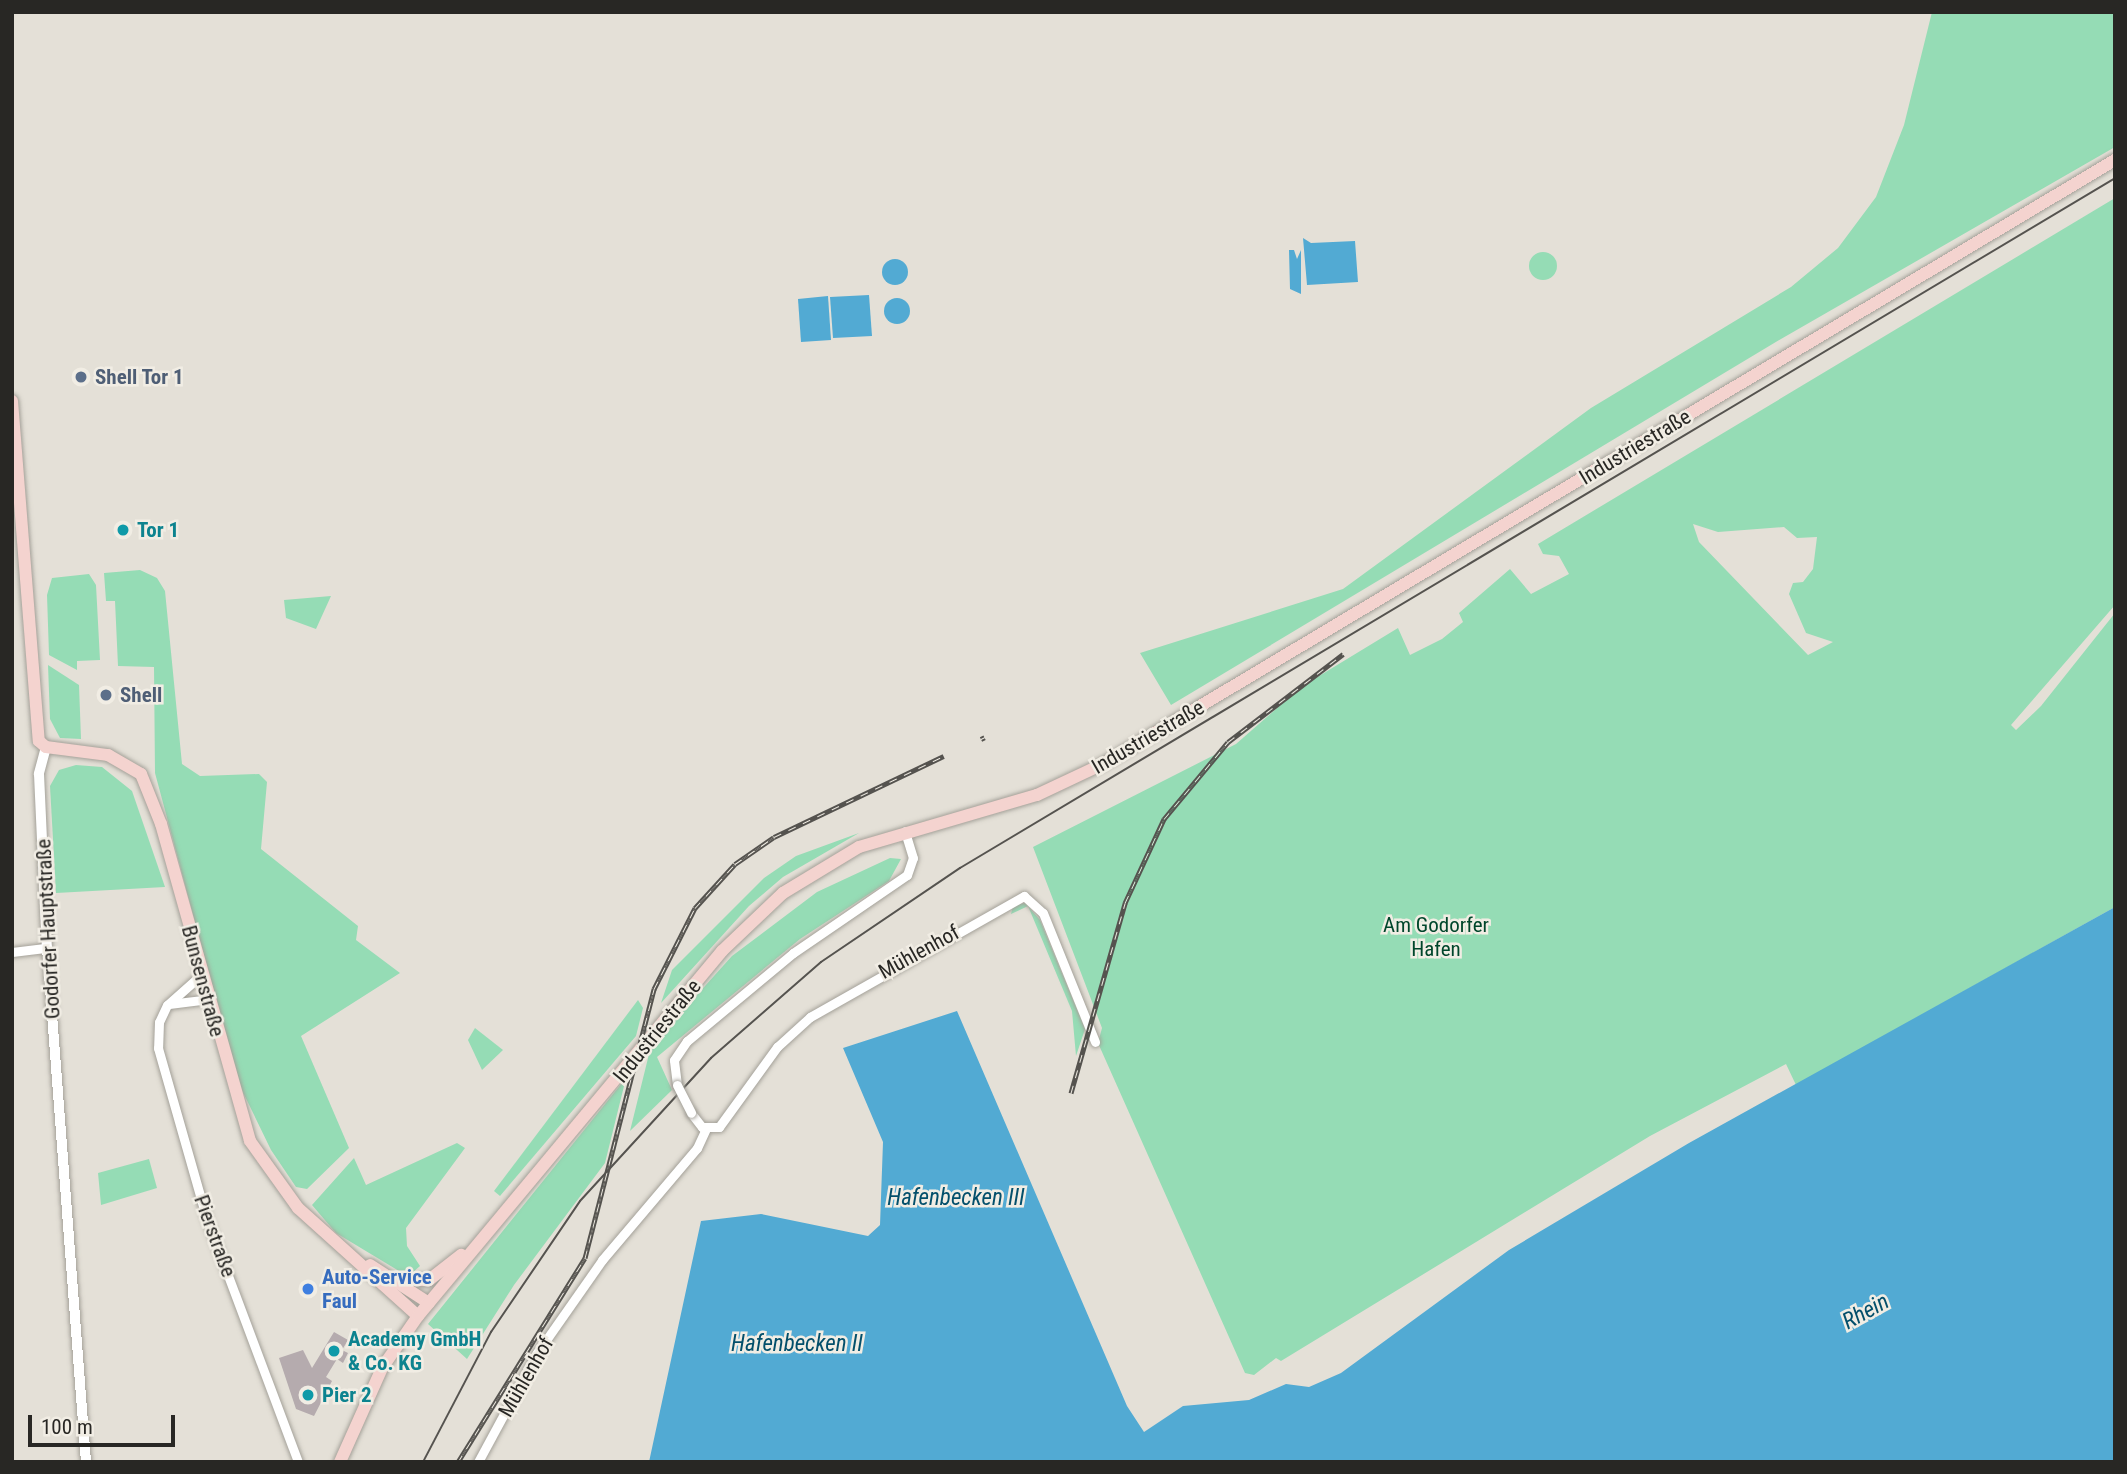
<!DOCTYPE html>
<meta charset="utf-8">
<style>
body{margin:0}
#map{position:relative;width:2127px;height:1474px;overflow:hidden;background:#e4e0d7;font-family:"Roboto Condensed",sans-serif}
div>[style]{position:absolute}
.green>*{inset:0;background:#95dcb5}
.round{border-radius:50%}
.water>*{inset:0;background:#52aad3}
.building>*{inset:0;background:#b5abae}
.roads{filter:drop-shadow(0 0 2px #a4a199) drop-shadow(0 0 2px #a4a199)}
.minor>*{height:9px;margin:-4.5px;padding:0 4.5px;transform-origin:4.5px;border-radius:4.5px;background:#fff}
.tertiary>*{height:10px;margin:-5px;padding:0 5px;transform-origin:5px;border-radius:5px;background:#fff}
.secondary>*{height:12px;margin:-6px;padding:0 6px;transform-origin:6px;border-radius:6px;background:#f4d3cf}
.tram>*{height:2px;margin:-1px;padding:0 1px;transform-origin:1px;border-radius:1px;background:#55534f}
.rail>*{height:5px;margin-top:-2.5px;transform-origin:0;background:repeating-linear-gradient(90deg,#f1ede4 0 8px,#55534f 0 16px);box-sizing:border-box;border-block:2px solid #55534f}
.bridges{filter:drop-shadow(0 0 2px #a4a199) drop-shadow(0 0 2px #a4a199)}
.minor-bridge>*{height:9px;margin:-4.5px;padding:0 4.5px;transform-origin:4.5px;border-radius:4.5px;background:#fff}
.dots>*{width:19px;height:19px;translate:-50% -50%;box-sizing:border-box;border:4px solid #f1ede4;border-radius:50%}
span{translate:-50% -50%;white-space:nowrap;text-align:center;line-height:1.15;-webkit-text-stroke:5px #f1ede4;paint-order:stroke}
.service-label{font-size:21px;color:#4e5e75;font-weight:700}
.left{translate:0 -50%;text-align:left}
.street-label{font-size:21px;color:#282724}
.culture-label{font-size:21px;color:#0d838f;font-weight:700}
.park-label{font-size:21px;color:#00462b}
.shop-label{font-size:21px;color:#366cbe;font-weight:700}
.water-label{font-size:23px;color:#034f6b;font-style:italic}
.frame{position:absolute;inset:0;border:14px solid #282724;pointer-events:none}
.scale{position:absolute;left:28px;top:1415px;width:147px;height:32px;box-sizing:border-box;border:4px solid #282724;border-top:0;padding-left:9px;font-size:21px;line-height:24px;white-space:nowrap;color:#282724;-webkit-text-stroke:5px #f1ede4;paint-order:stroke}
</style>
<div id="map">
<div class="green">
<i style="clip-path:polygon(1932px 12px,2115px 12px,2115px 147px,1781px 339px,1171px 705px,1140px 653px,1343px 589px,1591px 408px,1791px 287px,1838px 248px,1876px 197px,1904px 125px)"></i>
<i style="clip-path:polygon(evenodd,2115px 198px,2115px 605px,2011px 725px,2016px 730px,2041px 706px,2115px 613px,2115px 907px,1796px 1085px,1786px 1064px,1650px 1136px,1281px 1361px,1276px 1358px,1254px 1375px,1245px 1373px,1098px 1043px,1102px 1028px,1033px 847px,1236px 744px,1301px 687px,1398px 628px,1410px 655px,1442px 639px,1463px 622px,1459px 613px,1510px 569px,1531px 594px,1569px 574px,1559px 556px,1543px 554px,1538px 544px,2115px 198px,1693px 524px,1718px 532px,1784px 527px,1797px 538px,1817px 537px,1813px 569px,1803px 582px,1793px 583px,1789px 594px,1806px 633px,1833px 642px,1808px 655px,1699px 542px,1693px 524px)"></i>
<i class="round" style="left:1529px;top:252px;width:28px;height:28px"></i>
<i style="clip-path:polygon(140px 570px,157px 578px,165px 591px,182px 764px,200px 776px,259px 774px,267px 782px,261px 849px,358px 926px,356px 940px,400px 973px,301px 1036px,349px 1148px,307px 1189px,296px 1187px,271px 1150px,238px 1082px,155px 773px,154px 667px,118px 666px,115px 601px,106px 601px,104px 573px)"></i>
<i style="clip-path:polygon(89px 574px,96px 585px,100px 660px,77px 661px,77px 670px,49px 655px,47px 595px,52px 578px)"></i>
<i style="clip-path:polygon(331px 596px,316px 629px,286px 618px,284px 600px)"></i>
<i style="clip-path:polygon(48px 665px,79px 685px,81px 739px,60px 738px,50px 719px)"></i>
<i style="clip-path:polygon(76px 765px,102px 767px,132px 791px,165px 887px,56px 893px,50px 786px,59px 770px)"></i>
<i style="clip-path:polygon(859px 833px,783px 877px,749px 906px,661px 1003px,672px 970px,764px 878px,796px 856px)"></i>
<i style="clip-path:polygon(890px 858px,901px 859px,889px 881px,800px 939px,657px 1057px,672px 1090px,630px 1131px,651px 1046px,732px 956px,817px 892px)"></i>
<i style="clip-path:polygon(1025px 903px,1040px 920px,1085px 1029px,1076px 1056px,1072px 1011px,1028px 906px,1011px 914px,1013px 906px)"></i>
<i style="clip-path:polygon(638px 1000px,643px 1008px,636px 1036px,500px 1196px,494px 1191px)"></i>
<i style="clip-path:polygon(475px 1028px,503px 1050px,482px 1070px,468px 1040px)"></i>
<i style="clip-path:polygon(626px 1078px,605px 1163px,514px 1285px,467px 1359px,428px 1324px)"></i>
<i style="clip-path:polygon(457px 1143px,465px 1148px,406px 1228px,407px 1246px,420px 1266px,412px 1273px,399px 1271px,336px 1233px,312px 1205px,354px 1158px,366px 1185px)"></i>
<i style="clip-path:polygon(149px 1159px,157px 1188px,101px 1205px,98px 1173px)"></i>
</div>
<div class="water">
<i style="clip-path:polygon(1303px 238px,1311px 243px,1355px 241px,1358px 282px,1307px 285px)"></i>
<i style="clip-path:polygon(1289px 250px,1294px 250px,1297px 259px,1301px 250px,1301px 294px,1290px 289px)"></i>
<i class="round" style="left:882px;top:259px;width:26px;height:26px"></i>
<i style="clip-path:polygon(869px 295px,872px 336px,833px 338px,830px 297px)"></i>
<i style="clip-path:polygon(828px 296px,831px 340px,801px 342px,798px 299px)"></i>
<i class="round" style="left:884px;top:298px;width:26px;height:26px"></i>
<i style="clip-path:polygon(2115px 907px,2115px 1462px,649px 1462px,701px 1221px,761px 1214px,868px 1236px,880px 1225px,883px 1142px,843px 1048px,957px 1011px,1127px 1406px,1144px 1432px,1183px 1406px,1249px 1400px,1286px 1384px,1309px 1387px,1341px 1373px,1509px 1250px,1689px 1143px)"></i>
</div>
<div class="building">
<i style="clip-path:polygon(334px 1332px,348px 1340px,342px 1350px,348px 1353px,343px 1363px,337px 1359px,326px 1377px,332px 1381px,314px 1416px,296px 1409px,279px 1358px,303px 1350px,312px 1368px)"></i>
</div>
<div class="roads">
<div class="minor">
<i style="left:12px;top:952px;width:35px;rotate:-7deg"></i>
<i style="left:201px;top:975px;width:45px;rotate:138.6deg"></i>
<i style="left:167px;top:1005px;width:19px;rotate:115deg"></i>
<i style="left:159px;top:1022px;width:26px;rotate:92deg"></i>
<i style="left:158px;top:1048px;width:176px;rotate:74.1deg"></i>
<i style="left:206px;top:1217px;width:262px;rotate:69.4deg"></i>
<i style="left:169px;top:1004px;width:38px;rotate:-7deg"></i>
<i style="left:677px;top:1085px;width:25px;rotate:-97deg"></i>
<i style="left:674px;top:1060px;width:23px;rotate:-56deg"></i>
<i style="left:687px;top:1041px;width:138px;rotate:-39.7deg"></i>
<i style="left:793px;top:953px;width:138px;rotate:-34.4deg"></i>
<i style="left:907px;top:875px;width:18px;rotate:-71deg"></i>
<i style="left:913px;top:858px;width:28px;rotate:-107deg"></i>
<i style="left:691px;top:1113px;width:18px;rotate:52deg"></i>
<i style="left:702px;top:1127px;width:17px"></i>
<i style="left:719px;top:1127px;width:99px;rotate:-54.1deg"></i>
<i style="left:777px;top:1047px;width:45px;rotate:-42.3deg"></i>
<i style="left:810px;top:1017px;width:246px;rotate:-29.5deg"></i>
<i style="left:1024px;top:896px;width:25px;rotate:42deg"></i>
<i style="left:1043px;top:913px;width:139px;rotate:68deg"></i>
<i style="left:478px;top:1462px;width:124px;rotate:-61.6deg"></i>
<i style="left:537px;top:1353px;width:113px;rotate:-55deg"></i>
<i style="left:602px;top:1260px;width:147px;rotate:-49.7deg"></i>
<i style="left:697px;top:1148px;width:21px;rotate:-65deg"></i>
</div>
<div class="tertiary">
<i style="left:46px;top:747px;width:28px;rotate:105deg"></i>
<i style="left:39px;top:774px;width:174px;rotate:87.4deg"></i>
<i style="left:47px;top:948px;width:515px;rotate:85.66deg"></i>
</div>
<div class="secondary">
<i style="left:12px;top:401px;width:341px;rotate:85.5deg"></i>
<i style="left:39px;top:741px;width:9px;rotate:41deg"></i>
<i style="left:46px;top:747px;width:63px;rotate:7.4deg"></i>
<i style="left:108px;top:755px;width:38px;rotate:30deg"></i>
<i style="left:141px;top:774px;width:54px;rotate:68.2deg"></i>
<i style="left:161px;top:824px;width:329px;rotate:74.3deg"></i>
<i style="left:250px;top:1141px;width:82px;rotate:54.4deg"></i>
<i style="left:298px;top:1208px;width:161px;rotate:42deg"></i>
<i style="left:370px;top:1265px;width:70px;rotate:32.8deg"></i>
<i style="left:395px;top:1279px;width:34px;rotate:2deg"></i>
<i style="left:429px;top:1280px;width:41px;rotate:-38deg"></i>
<i style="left:340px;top:1462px;width:103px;rotate:-65.9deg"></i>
<i style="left:382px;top:1368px;width:63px;rotate:-55.3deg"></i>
<i style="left:418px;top:1316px;width:475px;rotate:-50.2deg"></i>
<i style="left:722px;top:951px;width:84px;rotate:-43.6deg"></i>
<i style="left:783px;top:893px;width:89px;rotate:-31.2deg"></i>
<i style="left:859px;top:847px;width:185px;rotate:-16.3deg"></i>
<i style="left:1037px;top:795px;width:73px;rotate:-25.2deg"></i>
<i style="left:1103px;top:764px;width:1179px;rotate:-30.83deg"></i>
</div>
</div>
<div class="tram">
<i style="left:423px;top:1462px;width:147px;rotate:-62.4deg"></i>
<i style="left:491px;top:1332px;width:158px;rotate:-55.8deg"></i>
<i style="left:580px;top:1201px;width:194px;rotate:-47.5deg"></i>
<i style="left:711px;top:1058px;width:146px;rotate:-41.1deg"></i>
<i style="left:821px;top:962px;width:168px;rotate:-34.1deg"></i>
<i style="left:960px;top:868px;width:1345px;rotate:-30.85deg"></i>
</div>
<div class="rail">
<i style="left:981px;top:739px;width:4px;rotate:-27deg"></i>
<i style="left:1071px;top:1093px;width:198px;rotate:-74.1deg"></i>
<i style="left:1125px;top:903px;width:93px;rotate:-65.1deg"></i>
<i style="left:1164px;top:819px;width:100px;rotate:-50.3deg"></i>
<i style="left:1228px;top:742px;width:145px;rotate:-37.4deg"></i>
<i style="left:458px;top:1462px;width:240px;rotate:-58.1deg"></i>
<i style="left:585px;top:1258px;width:278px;rotate:-75.6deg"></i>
<i style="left:654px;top:989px;width:91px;rotate:-63.2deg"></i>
<i style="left:695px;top:908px;width:59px;rotate:-47.7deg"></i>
<i style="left:735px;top:864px;width:47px;rotate:-34.7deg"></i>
<i style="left:774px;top:837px;width:188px;rotate:-25.5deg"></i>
</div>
<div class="bridges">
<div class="minor-bridge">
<i style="left:677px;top:1085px;width:31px;rotate:63deg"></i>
</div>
</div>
<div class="dots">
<i style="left:81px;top:377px;background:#5c6f8a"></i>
<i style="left:123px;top:530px;background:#0f9aa8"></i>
<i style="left:106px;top:695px;background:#5c6f8a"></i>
<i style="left:308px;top:1289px;background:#3f7fe0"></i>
<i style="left:334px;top:1351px;background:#0f9aa8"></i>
<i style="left:308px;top:1395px;background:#0f9aa8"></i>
</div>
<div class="service-label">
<span class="left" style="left:95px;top:377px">Shell Tor 1</span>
<span class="left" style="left:120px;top:695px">Shell</span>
</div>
<div class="street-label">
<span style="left:1635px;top:447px;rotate:-31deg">Industriestraße</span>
<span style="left:1148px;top:737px;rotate:-30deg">Industriestraße</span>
<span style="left:48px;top:929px;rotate:-93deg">Godorfer Hauptstraße</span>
<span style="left:919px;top:952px;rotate:-29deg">Mühlenhof</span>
<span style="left:203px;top:981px;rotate:75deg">Bunsenstraße</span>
<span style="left:657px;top:1031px;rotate:-51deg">Industriestraße</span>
<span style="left:215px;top:1236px;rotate:70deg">Pierstraße</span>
<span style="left:526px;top:1377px;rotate:-60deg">Mühlenhof</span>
</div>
<div class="culture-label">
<span class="left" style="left:137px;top:530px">Tor 1</span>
<span class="left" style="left:348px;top:1351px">Academy GmbH<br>&amp; Co. KG</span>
<span class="left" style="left:322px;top:1395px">Pier 2</span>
</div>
<div class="park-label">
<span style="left:1436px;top:937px">Am Godorfer<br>Hafen</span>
</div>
<div class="shop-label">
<span class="left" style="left:322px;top:1289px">Auto-Service<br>Faul</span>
</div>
<div class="water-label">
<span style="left:956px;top:1198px">Hafenbecken III</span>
<span style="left:1866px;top:1312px;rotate:-29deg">Rhein</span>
<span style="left:797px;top:1344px">Hafenbecken II</span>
</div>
<div class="frame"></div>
<div class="scale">100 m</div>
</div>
